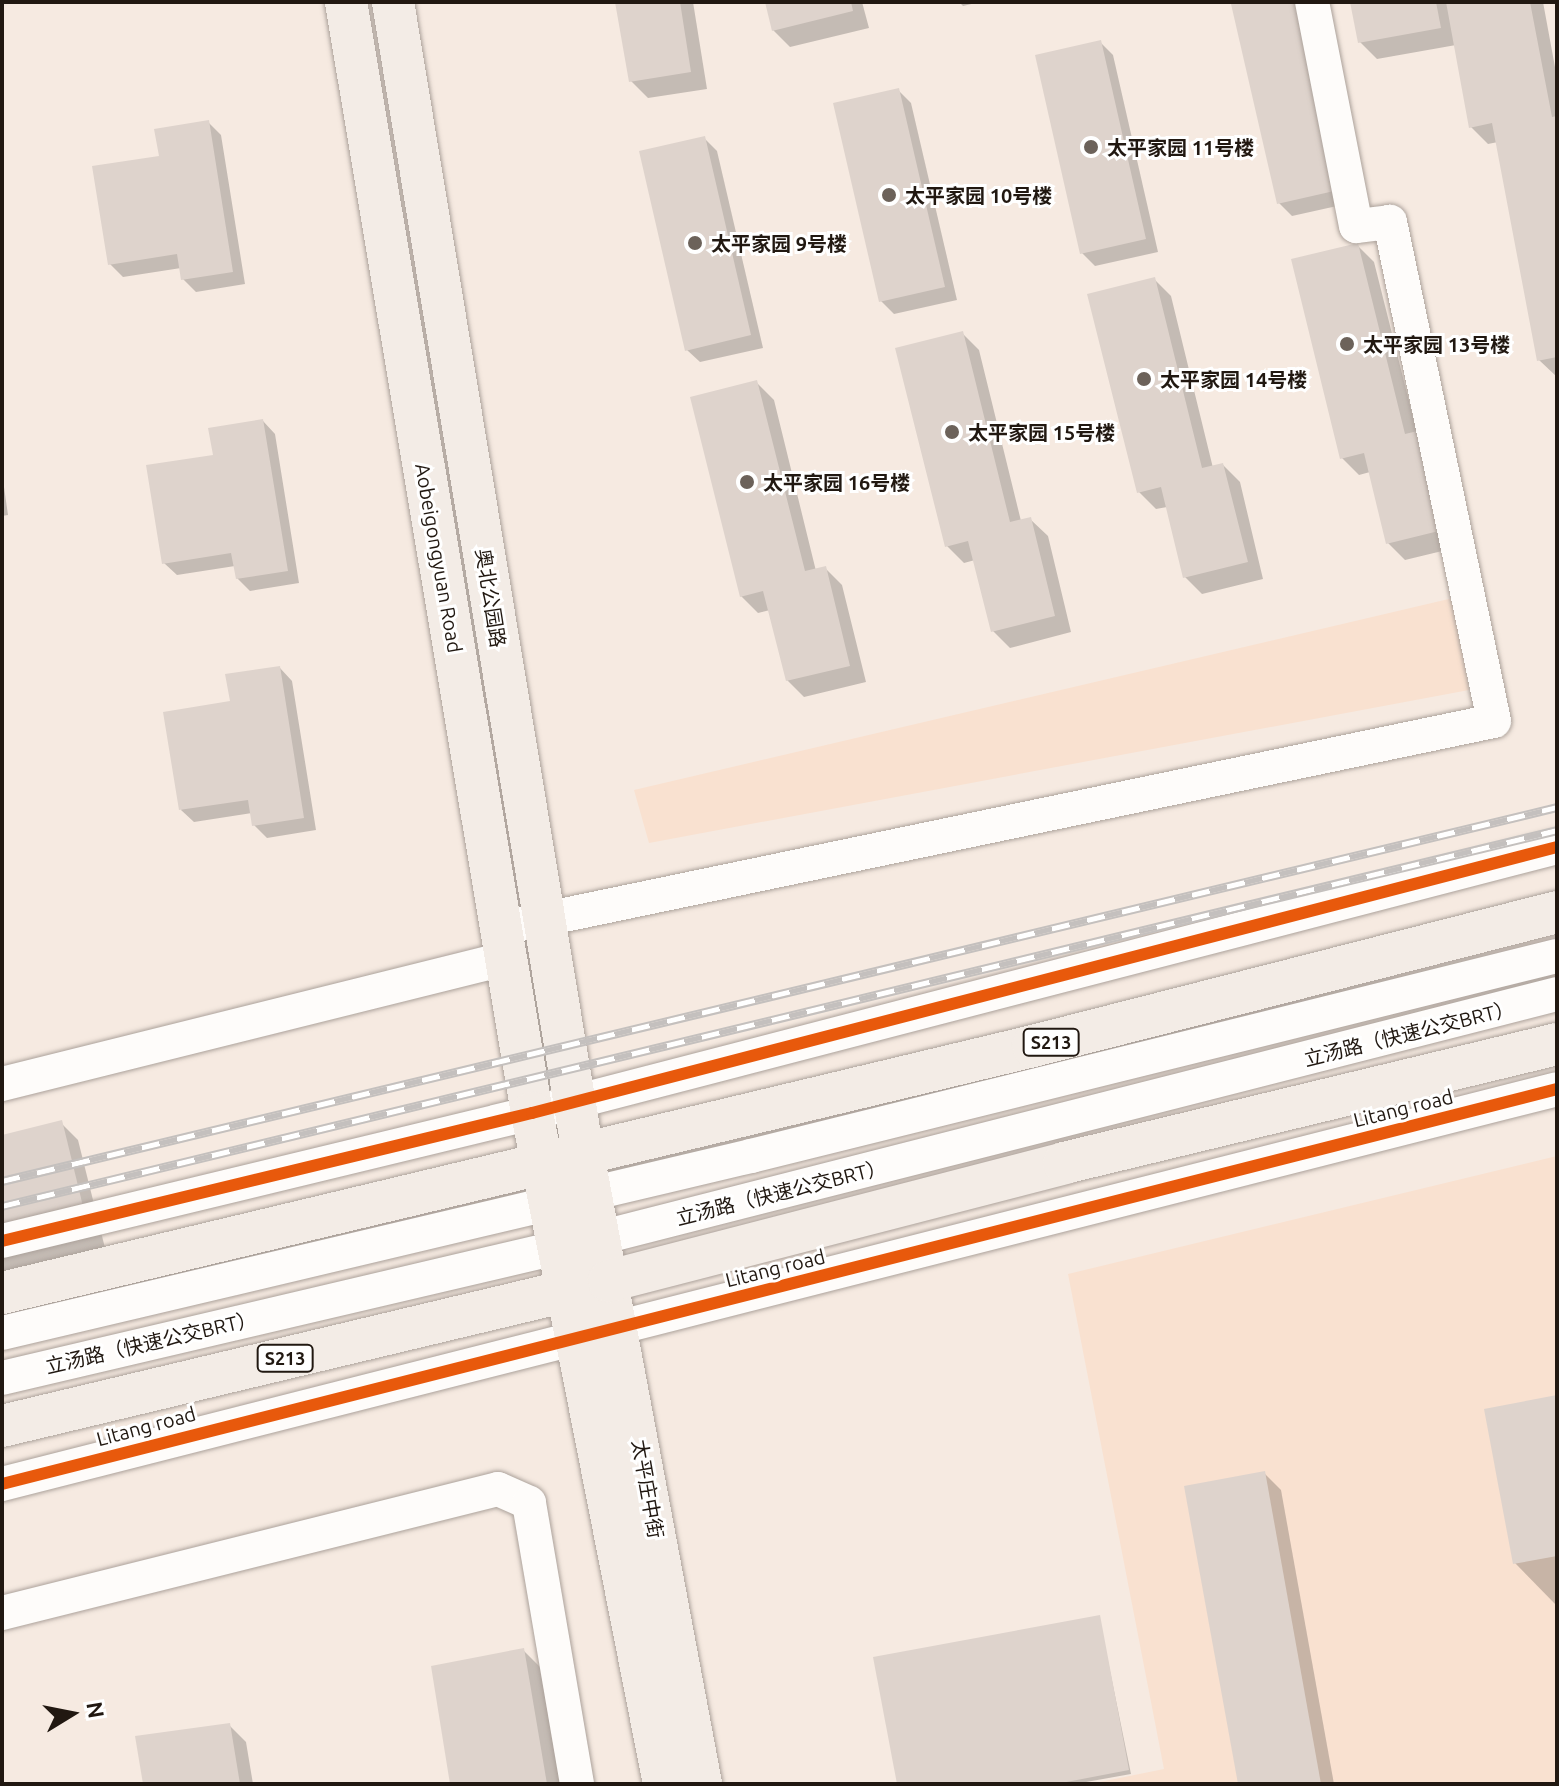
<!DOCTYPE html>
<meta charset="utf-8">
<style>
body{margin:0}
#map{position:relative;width:1559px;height:1786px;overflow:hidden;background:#f6eae1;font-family:Ubuntu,"Noto Sans SC",sans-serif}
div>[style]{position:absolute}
.built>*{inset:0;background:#f9e1d0}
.shadow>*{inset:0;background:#0003}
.building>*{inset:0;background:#ded3cc}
.roads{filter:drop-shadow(0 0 2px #aca29b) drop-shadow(0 0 2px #aca29b)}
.minor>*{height:34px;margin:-17px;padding:0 17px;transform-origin:17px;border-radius:17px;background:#fefcfa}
.major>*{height:42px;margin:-21px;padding:0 21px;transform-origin:21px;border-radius:21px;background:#f3ece6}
.rail>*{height:9px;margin-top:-4.5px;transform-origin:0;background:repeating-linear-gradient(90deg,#fff 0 18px,#c4c0be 0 36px);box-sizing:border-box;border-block:2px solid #c4c0be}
.cycleway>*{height:12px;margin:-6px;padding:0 6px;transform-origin:6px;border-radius:6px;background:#e8590c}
.dots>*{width:22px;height:22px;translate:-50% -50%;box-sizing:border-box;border:4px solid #fff;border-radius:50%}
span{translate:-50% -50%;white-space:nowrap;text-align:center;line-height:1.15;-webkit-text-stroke:6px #fff;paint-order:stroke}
.shield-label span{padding:2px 6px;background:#fff;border:2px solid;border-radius:6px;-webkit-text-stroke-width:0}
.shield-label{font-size:18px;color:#211811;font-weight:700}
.poi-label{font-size:20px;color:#211811;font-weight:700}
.left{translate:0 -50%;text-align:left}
.street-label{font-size:20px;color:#211811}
.frame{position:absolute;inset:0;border:4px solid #211811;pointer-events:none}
.north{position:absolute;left:32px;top:1674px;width:80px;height:80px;-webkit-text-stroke:6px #fff;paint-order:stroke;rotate:80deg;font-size:22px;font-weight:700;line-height:32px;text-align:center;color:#211811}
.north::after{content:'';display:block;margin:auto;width:28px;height:36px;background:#211811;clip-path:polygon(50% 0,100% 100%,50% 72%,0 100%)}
</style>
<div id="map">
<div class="built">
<i style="clip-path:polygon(1453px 598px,1469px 690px,649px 843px,634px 790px)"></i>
<i style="clip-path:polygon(1557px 1156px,1557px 1784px,1090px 1784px,1164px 1769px,1068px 1274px)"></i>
</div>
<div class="shadow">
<i style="clip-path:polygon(617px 2px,693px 2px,707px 89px,648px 98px,631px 81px)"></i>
<i style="clip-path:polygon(767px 2px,862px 2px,869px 28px,790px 47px,773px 30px)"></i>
<i style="clip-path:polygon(959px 2px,980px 2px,963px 6px)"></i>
<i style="clip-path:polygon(1251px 2px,1355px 202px,1292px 216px,1279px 203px)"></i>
<i style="clip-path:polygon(1353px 2px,1543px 2px,1557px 78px,1557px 377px,1539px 360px,1498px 142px,1488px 144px,1471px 127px,1456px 45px,1377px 59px,1360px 42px)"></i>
<i style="clip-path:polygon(1100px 42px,1113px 55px,1158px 252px,1095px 266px,1082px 253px)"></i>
<i style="clip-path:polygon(898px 90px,911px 103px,957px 300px,894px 314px,881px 301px)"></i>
<i style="clip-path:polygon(208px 122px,221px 135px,245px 284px,196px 292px,183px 279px,181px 268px,123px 277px,110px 264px,161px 157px)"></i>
<i style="clip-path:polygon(704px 138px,717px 151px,763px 348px,700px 362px,687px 350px)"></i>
<i style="clip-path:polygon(1357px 245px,1374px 262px,1417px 433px,1467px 545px,1405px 560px,1388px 543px,1370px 472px,1359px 475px,1342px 458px)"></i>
<i style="clip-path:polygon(1154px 279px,1171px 296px,1213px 468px,1223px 465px,1240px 482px,1263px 579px,1202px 594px,1185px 577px,1167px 507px,1156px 509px,1139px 492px)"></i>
<i style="clip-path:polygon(962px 333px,979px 350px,1021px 521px,1030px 519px,1048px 536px,1071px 632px,1010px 648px,993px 631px,975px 560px,964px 563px,947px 546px)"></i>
<i style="clip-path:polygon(757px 383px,774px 400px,816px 571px,825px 568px,842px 585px,866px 682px,804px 697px,787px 680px,770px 610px,758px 613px,741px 596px)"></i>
<i style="clip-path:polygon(263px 421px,275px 434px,299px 583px,250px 591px,237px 578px,235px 566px,177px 575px,164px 563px,215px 456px)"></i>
<i style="clip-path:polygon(2px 473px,8px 515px,2px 516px)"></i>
<i style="clip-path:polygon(280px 668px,292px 681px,316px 830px,267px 838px,254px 825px,252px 813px,194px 822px,181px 810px,232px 703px)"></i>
<i style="clip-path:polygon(61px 1123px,78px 1140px,105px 1248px,2px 1273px,2px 1137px)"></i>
<i style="clip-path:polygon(1557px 1397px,1557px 1606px,1515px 1563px)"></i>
<i style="clip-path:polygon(1264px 1473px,1281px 1490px,1334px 1784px,1240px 1784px)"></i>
<i style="clip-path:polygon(1099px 1617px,1131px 1774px,1075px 1784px,899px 1784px)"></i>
<i style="clip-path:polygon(523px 1650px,540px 1667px,560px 1784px,452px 1784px)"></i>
<i style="clip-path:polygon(229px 1725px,246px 1742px,253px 1784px,145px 1784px)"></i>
</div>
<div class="building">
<i style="clip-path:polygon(615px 2px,680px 2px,691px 72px,629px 82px)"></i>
<i style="clip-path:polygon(765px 2px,851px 2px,853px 11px,772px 31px)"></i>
<i style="clip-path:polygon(1242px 2px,1300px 2px,1343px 189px,1277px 204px,1231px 4px)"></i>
<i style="clip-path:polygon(1350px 2px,1436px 2px,1441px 28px,1358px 43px)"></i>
<i style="clip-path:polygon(1446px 2px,1530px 2px,1552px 117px,1557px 116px,1557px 357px,1537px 361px,1492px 123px,1469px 128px)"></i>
<i style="clip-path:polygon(1101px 40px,1146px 239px,1080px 254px,1035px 55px)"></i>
<i style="clip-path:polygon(899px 88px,945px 287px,879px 302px,833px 103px)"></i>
<i style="clip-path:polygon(209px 120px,233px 272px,181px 280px,177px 254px,108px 265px,92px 166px,159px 156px,154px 129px)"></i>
<i style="clip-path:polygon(705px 136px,751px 335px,685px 351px,639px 151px)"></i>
<i style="clip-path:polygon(1358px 243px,1405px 434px,1426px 429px,1451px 528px,1386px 544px,1364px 453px,1340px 459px,1291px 259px)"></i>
<i style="clip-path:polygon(1155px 277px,1202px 468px,1223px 463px,1248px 562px,1183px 578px,1161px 487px,1137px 493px,1087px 294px)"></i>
<i style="clip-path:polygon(963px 331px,1010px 522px,1031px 517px,1055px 616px,991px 632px,968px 541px,945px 547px,895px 348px)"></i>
<i style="clip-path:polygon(757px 380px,805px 571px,826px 566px,850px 666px,786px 681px,763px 591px,740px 597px,690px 397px)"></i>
<i style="clip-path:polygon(263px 419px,288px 571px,236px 579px,231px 553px,162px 564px,146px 465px,213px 455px,208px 428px)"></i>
<i style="clip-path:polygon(280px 666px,304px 818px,252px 826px,248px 800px,179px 810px,163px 712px,230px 701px,225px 674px)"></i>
<i style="clip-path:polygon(62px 1120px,89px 1231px,2px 1253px,2px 1135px)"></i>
<i style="clip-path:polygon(1557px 1395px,1557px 1556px,1513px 1564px,1484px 1409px)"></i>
<i style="clip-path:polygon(1265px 1471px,1321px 1784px,1238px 1784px,1184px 1486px)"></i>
<i style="clip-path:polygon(1100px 1615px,1129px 1770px,1056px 1784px,897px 1784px,873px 1657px)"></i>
<i style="clip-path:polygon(524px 1648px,547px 1784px,450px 1784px,431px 1666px)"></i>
<i style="clip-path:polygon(230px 1723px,240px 1784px,143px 1784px,135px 1736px)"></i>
</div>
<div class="roads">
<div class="minor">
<i style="left:502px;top:928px;width:1013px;rotate:-11.79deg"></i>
<i style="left:1494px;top:721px;width:510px;rotate:-101.77deg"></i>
<i style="left:1390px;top:222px;width:34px;rotate:173deg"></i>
<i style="left:1356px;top:226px;width:228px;rotate:-101.1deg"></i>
<i style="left:2px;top:1084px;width:517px;rotate:-13.98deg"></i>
<i style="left:2px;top:1241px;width:545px;rotate:-13.58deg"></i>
<i style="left:532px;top:1113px;width:1059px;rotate:-14.55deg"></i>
<i style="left:2px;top:1333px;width:770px;rotate:-13.3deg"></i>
<i style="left:751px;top:1156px;width:830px;rotate:-13.94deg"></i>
<i style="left:2px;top:1378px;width:613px;rotate:-13.2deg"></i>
<i style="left:599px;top:1238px;width:989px;rotate:-14.29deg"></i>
<i style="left:2px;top:1484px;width:1604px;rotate:-14.25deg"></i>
<i style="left:2px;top:1613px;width:511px;rotate:-14.04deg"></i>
<i style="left:498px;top:1489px;width:34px;rotate:24deg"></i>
<i style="left:529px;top:1503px;width:285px;rotate:80.3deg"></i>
</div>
<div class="major">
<i style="left:346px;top:2px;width:1126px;rotate:80.5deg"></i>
<i style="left:532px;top:1113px;width:684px;rotate:78.87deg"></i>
<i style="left:393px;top:2px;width:1168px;rotate:80.63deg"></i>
<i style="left:583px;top:1154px;width:641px;rotate:79.39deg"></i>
<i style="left:2px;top:1293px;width:1060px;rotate:-13.47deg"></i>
<i style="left:1033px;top:1046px;width:541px;rotate:-14.34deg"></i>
<i style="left:2px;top:1426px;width:624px;rotate:-13.44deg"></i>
<i style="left:609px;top:1281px;width:470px;rotate:-14.5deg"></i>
<i style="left:1064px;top:1163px;width:507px;rotate:-13.57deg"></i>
</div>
</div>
<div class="rail">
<i style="left:2px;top:1181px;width:1599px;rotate:-13.52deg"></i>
<i style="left:2px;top:1206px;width:1600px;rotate:-13.59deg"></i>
</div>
<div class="cycleway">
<i style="left:2px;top:1241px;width:545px;rotate:-13.58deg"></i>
<i style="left:532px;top:1113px;width:1059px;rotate:-14.55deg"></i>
<i style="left:2px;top:1484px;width:1604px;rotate:-14.25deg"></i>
</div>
<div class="dots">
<i style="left:1091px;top:147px;background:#6c625a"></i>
<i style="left:889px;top:195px;background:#6c625a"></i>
<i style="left:695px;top:243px;background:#6c625a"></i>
<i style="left:1347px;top:344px;background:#6c625a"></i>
<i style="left:1144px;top:379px;background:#6c625a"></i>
<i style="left:952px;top:432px;background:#6c625a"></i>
<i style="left:747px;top:482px;background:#6c625a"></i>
</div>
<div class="shield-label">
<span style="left:1051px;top:1042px">S213</span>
<span style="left:285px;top:1358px">S213</span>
</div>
<div class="poi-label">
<span class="left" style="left:1107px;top:147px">太平家园 11号楼</span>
<span class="left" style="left:905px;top:195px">太平家园 10号楼</span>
<span class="left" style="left:711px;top:243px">太平家园 9号楼</span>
<span class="left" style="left:1363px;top:344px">太平家园 13号楼</span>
<span class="left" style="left:1160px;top:379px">太平家园 14号楼</span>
<span class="left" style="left:968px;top:432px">太平家园 15号楼</span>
<span class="left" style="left:763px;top:482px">太平家园 16号楼</span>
</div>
<div class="street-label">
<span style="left:439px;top:558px;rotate:80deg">Aobeigongyuan Road</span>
<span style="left:491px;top:598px;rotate:81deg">奥北公园路</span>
<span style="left:1409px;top:1033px;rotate:-14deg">立汤路（快速公交BRT）</span>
<span style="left:1403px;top:1108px;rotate:-14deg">Litang road</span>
<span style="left:781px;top:1192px;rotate:-14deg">立汤路（快速公交BRT）</span>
<span style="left:775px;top:1268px;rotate:-14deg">Litang road</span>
<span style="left:151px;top:1342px;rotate:-13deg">立汤路（快速公交BRT）</span>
<span style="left:146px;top:1426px;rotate:-15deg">Litang road</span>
<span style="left:648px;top:1489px;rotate:80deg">太平庄中街</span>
</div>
<div class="frame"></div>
<div class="north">N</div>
</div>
